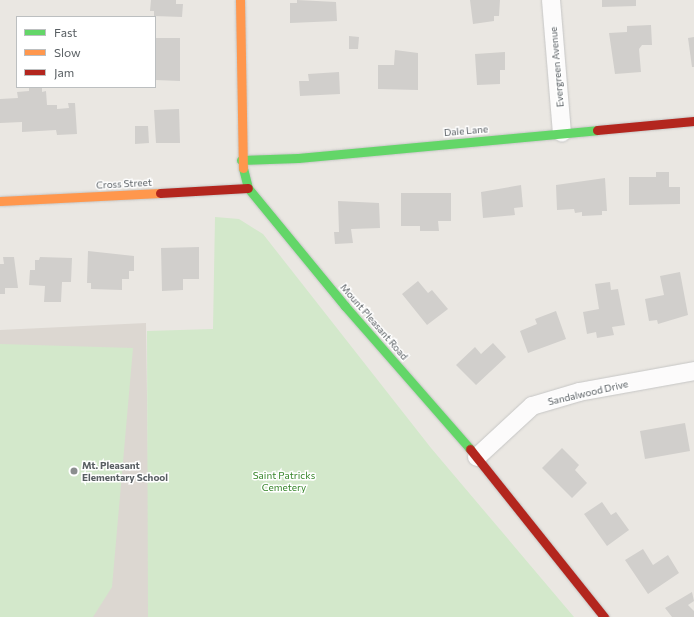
<!DOCTYPE html>
<style>
body{margin:0}
#map{position:relative;width:694px;height:617px;overflow:hidden;background:#eae7e2;font-family:Commissioner,sans-serif}
div>[style]{position:absolute}
.education>*{inset:0;background:#dcd7d1}
.green>*{inset:0;background:#d3e8cb}
.building>*{inset:0;background:#d1cfcc}
.roads{filter:drop-shadow(0 0 1px #c6c6c5) drop-shadow(0 0 1px #c6c6c5)}
.street>*{height:18px;margin:-9px;padding:0 9px;transform-origin:9px;border-radius:9px;background:#fcfbfb}
.fast>*{height:9px;margin:-4.5px;padding:0 4.5px;transform-origin:4.5px;border-radius:4.5px;background:#63d668}
.slow>*{height:9px;margin:-4.5px;padding:0 4.5px;transform-origin:4.5px;border-radius:4.5px;background:#ff974d}
.jam>*{height:9px;margin:-4.5px;padding:0 4.5px;transform-origin:4.5px;border-radius:4.5px;background:#b3261e}
.dots>*{width:11px;height:11px;translate:-50% -50%;box-sizing:border-box;border:2px solid #fff;border-radius:50%}
span{translate:-50% -50%;white-space:nowrap;text-align:center;line-height:1.15;-webkit-text-stroke:3px #fff;paint-order:stroke}
.street-label{font-size:10px;color:#585e62}
.poi-label{font-size:10px;color:#585e62;font-weight:700}
.left{translate:0 -50%;text-align:left}
.park-label{font-size:10px;color:#38862c}
.legend{position:absolute;left:16px;top:16px;width:140px;height:72px;box-sizing:border-box;background:#fff;border:1px solid #bcbfc0;margin:0;padding:5px 7px;list-style:none;font-size:12px;color:#585e62}
.legend li{display:flex;align-items:center;gap:8px;height:20px}
.legend b{width:20px;border:1px solid #bcbfc0}
</style>
<div id="map">
<div class="education">
<i style="clip-path:polygon(146px 323px,150px 612px,160px 617px,0 617px,0 330px)"></i>
</div>
<div class="green">
<i style="clip-path:polygon(215px 217px,239px 219px,263px 234px,431px 448px,574px 617px,148px 617px,147px 331px,213px 329px)"></i>
<i style="clip-path:polygon(0 344px,133px 348px,112px 587px,93px 617px,0 617px)"></i>
</div>
<div class="building">
<i style="clip-path:polygon(151px 0,176px 0,176px 4px,183px 4px,182px 17px,154px 16px,154px 11px,150px 11px)"></i>
<i style="clip-path:polygon(297px 0,336px 2px,337px 21px,290px 23px,290px 3px,297px 3px)"></i>
<i style="clip-path:polygon(470px 0,500px 0,499px 16px,494px 16px,494px 21px,473px 24px)"></i>
<i style="clip-path:polygon(602px 0,636px 0,636px 6px,602px 7px)"></i>
<i style="clip-path:polygon(651px 25px,652px 45px,642px 45px,639px 49px,641px 72px,615px 74px,609px 33px,627px 32px,627px 26px)"></i>
<i style="clip-path:polygon(349px 36px,359px 37px,358px 49px,349px 49px)"></i>
<i style="clip-path:polygon(694px 37px,694px 67px,692px 67px,688px 38px)"></i>
<i style="clip-path:polygon(155px 38px,180px 38px,180px 81px,155px 80px)"></i>
<i style="clip-path:polygon(395px 50px,418px 53px,418px 90px,378px 89px,378px 65px,394px 65px)"></i>
<i style="clip-path:polygon(505px 52px,505px 70px,500px 70px,500px 84px,477px 85px,475px 54px)"></i>
<i style="clip-path:polygon(339px 72px,340px 94px,300px 96px,299px 81px,309px 81px,308px 74px)"></i>
<i style="clip-path:polygon(29px 87px,42px 87px,42px 92px,46px 91px,47px 105px,57px 105px,57px 109px,69px 108px,68px 103px,75px 103px,77px 134px,57px 135px,56px 130px,22px 132px,22px 122px,0 123px,0 99px,18px 98px,17px 92px,29px 91px)"></i>
<i style="clip-path:polygon(179px 109px,180px 143px,156px 143px,154px 110px)"></i>
<i style="clip-path:polygon(135px 126px,148px 126px,149px 143px,135px 144px)"></i>
<i style="clip-path:polygon(656px 172px,669px 172px,669px 187px,680px 187px,680px 204px,629px 205px,629px 177px,656px 177px)"></i>
<i style="clip-path:polygon(605px 178px,607px 211px,602px 211px,602px 215px,582px 216px,582px 212px,575px 213px,574px 209px,557px 210px,556px 185px)"></i>
<i style="clip-path:polygon(521px 185px,523px 207px,514px 208px,515px 215px,483px 218px,481px 192px)"></i>
<i style="clip-path:polygon(401px 193px,451px 193px,451px 221px,438px 221px,439px 231px,420px 231px,420px 226px,401px 226px)"></i>
<i style="clip-path:polygon(338px 201px,379px 203px,380px 228px,351px 229px,353px 243px,335px 244px,334px 232px,339px 232px)"></i>
<i style="clip-path:polygon(199px 247px,199px 279px,183px 279px,183px 290px,162px 291px,161px 248px)"></i>
<i style="clip-path:polygon(88px 251px,134px 256px,134px 271px,129px 271px,129px 279px,122px 279px,122px 290px,91px 289px,91px 283px,87px 283px)"></i>
<i style="clip-path:polygon(3px 257px,14px 257px,18px 288px,5px 288px,5px 294px,0 294px,0 264px,4px 264px)"></i>
<i style="clip-path:polygon(40px 257px,72px 258px,71px 282px,62px 282px,61px 302px,44px 302px,45px 286px,29px 285px,30px 270px,35px 270px,35px 260px,39px 260px)"></i>
<i style="clip-path:polygon(680px 272px,688px 315px,658px 324px,657px 320px,649px 321px,645px 299px,664px 295px,660px 276px)"></i>
<i style="clip-path:polygon(418px 281px,428px 293px,432px 290px,448px 309px,427px 325px,402px 294px)"></i>
<i style="clip-path:polygon(610px 282px,611px 290px,618px 289px,625px 325px,612px 327px,614px 335px,597px 338px,596px 332px,587px 334px,583px 312px,599px 309px,595px 284px)"></i>
<i style="clip-path:polygon(556px 311px,566px 339px,528px 353px,520px 331px,537px 324px,535px 319px)"></i>
<i style="clip-path:polygon(493px 343px,506px 357px,476px 385px,456px 365px,475px 347px,481px 354px)"></i>
<i style="clip-path:polygon(685px 423px,690px 451px,645px 459px,640px 431px)"></i>
<i style="clip-path:polygon(562px 448px,579px 465px,575px 470px,587px 483px,572px 498px,542px 468px)"></i>
<i style="clip-path:polygon(602px 502px,611px 515px,616px 512px,629px 530px,607px 546px,584px 514px)"></i>
<i style="clip-path:polygon(643px 549px,653px 565px,668px 555px,679px 573px,648px 594px,625px 560px)"></i>
<i style="clip-path:polygon(692px 592px,694px 601px,688px 605px,694px 611px,694px 617px,672px 617px,665px 608px)"></i>
</div>
<div class="roads">
<div class="street">
<i style="left:551px;top:0;width:133px;rotate:85.3deg"></i>
<i style="left:477px;top:457px;width:75px;rotate:-42.8deg"></i>
<i style="left:532px;top:406px;width:49px;rotate:-16.6deg"></i>
<i style="left:579px;top:392px;width:117px;rotate:-10.3deg"></i>
</div>
<div class="fast">
<i style="left:241px;top:160px;width:57px;rotate:-2deg"></i>
<i style="left:298px;top:158px;width:300px;rotate:-5.3deg"></i>
<i style="left:243px;top:168px;width:21px;rotate:76deg"></i>
<i style="left:248px;top:188px;width:153px;rotate:50.6deg"></i>
<i style="left:345px;top:306px;width:190px;rotate:48.8deg"></i>
</div>
<div class="slow">
<i style="left:240px;top:0;width:168px;rotate:89deg"></i>
<i style="left:0;top:201px;width:160px;rotate:-2.9deg"></i>
</div>
<div class="jam">
<i style="left:597px;top:130px;width:97px;rotate:-5.3deg"></i>
<i style="left:160px;top:193px;width:88px;rotate:-3.3deg"></i>
<i style="left:470px;top:449px;width:215px;rotate:51.4deg"></i>
</div>
</div>
<div class="dots">
<i style="left:74px;top:471px;background:#8b8e8f"></i>
</div>
<div class="street-label">
<span style="left:557px;top:67px;rotate:-95deg">Evergreen Avenue</span>
<span style="left:466px;top:131px;rotate:-5deg">Dale Lane</span>
<span style="left:124px;top:184px;rotate:-3deg">Cross Street</span>
<span style="left:374px;top:322px;rotate:49deg">Mount Pleasant Road</span>
<span style="left:588px;top:393px;rotate:-13deg">Sandalwood Drive</span>
</div>
<div class="poi-label">
<span class="left" style="left:82px;top:471px">Mt. Pleasant<br>Elementary School</span>
</div>
<div class="park-label">
<span style="left:284px;top:481px">Saint Patricks<br>Cemetery</span>
</div>
<ul class="legend">
<li><b style="height:5px;background:#63d668"></b>Fast</li>
<li><b style="height:5px;background:#ff974d"></b>Slow</li>
<li><b style="height:5px;background:#b3261e"></b>Jam</li>
</ul>
</div>
